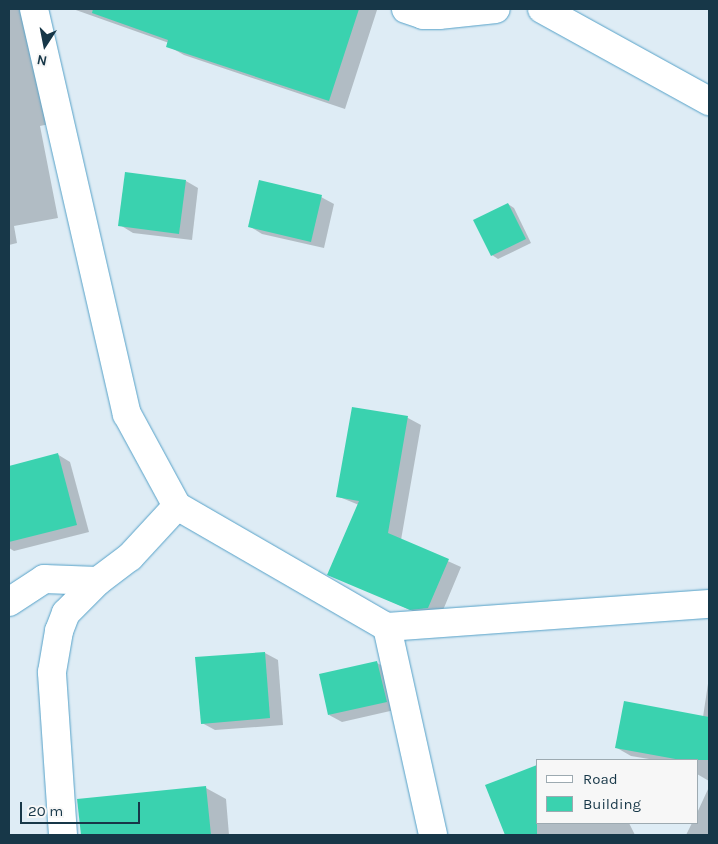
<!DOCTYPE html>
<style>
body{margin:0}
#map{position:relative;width:718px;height:844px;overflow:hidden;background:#deecf5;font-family:Karla,sans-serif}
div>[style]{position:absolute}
.shadow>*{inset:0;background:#0003}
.building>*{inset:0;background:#3ad2af}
.roads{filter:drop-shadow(0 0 1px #55a1c8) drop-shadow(0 0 1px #55a1c8)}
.minor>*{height:28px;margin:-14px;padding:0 14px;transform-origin:14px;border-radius:14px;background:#fff}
span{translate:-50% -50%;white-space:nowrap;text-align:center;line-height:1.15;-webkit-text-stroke:4px #f7f7f7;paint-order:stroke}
.frame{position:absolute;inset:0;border:10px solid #173748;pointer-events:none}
.legend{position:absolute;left:536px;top:759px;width:162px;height:65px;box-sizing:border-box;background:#f7f7f7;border:1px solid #9daab1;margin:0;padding:6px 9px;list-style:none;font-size:15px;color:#173748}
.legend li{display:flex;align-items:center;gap:10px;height:25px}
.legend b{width:25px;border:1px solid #9daab1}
.north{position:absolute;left:20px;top:20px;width:50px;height:50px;-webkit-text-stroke:4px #f7f7f7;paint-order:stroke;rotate:191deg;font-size:14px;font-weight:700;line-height:20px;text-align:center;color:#173748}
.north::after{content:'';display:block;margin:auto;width:18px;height:22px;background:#173748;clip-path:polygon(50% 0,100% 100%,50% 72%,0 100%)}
.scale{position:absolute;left:20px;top:802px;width:120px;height:22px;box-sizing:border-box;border:2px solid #173748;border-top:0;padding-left:6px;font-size:15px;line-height:18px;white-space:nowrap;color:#173748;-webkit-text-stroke:4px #f7f7f7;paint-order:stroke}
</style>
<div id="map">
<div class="shadow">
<i style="clip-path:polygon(9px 9px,33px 9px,54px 123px,40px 126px,58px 218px,14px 226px,17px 243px,9px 245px)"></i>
<i style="clip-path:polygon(73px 9px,375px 9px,377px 10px,345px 109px,184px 55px,168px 46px,169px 43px)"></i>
<i style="clip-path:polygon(186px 181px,198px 188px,192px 240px,133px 233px,120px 225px)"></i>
<i style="clip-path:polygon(321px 197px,334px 204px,324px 248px,262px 234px,249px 226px)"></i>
<i style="clip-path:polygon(508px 204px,514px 208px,531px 243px,498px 259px,492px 255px)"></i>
<i style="clip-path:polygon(353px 408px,408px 418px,421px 425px,401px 540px,461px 567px,441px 615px,424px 616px,329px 574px,359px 505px,337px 496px)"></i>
<i style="clip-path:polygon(57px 454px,70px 462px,89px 532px,14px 551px,9px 548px,9px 467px)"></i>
<i style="clip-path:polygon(265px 653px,278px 660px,283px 725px,215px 730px,202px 723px,196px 658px)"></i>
<i style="clip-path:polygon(377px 663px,390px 670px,399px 709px,342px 722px,329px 715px)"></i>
<i style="clip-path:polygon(709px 677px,709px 781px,697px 774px,697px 760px,655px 760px,631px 756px,617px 748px,703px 717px)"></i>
<i style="clip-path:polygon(487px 786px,537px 823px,629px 823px,635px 835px,507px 835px)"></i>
<i style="clip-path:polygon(709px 787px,709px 835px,686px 835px,692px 823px,697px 823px,697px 813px)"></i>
<i style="clip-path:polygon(206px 788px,226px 799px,229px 835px,82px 835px,79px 800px)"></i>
</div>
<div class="building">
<i style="clip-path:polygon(93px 9px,359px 9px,329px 101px,166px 47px,168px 40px,92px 13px)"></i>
<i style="clip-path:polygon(125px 172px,186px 180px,179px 234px,118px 226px)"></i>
<i style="clip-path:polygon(259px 180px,322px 195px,311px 242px,248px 227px)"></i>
<i style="clip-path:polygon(508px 203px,526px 239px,491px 256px,473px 220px)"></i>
<i style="clip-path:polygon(352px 407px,408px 416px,388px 533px,449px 559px,428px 608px,410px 610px,327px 575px,359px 501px,336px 497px)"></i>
<i style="clip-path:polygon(58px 453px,77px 525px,9px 542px,9px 466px)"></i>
<i style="clip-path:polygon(265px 652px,270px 718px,201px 724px,195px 657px)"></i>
<i style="clip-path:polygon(377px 661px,387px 702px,328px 715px,319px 674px)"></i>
<i style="clip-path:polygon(624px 701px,709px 717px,709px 760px,681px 760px,615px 748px)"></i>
<i style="clip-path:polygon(537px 765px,537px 835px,505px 835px,485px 785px)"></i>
<i style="clip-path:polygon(206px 786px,211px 835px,81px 835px,77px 799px)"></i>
</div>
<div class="roads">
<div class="minor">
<i style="left:34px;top:9px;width:416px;rotate:77.1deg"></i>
<i style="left:127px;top:414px;width:105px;rotate:61.5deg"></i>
<i style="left:177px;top:506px;width:242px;rotate:30deg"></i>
<i style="left:387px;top:627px;width:323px;rotate:-4.1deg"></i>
<i style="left:406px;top:9px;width:18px;rotate:19deg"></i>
<i style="left:423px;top:15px;width:16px"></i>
<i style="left:439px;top:15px;width:57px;rotate:-6deg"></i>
<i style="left:542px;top:9px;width:191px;rotate:28.9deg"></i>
<i style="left:9px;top:602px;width:42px;rotate:-33.3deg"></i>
<i style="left:44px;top:579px;width:54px;rotate:2.1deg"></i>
<i style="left:387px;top:627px;width:213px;rotate:77.5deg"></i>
<i style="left:63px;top:835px;width:163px;rotate:-93.9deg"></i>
<i style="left:52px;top:672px;width:42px;rotate:-80.3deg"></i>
<i style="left:59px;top:631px;width:19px;rotate:-69deg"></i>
<i style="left:66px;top:613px;width:45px;rotate:-45deg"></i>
<i style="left:98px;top:581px;width:40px;rotate:-37deg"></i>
<i style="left:130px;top:557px;width:69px;rotate:-47.3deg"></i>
</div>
</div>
<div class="frame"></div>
<ul class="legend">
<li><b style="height:6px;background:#fff"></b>Road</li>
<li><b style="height:14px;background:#3ad2af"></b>Building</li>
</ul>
<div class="north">N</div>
<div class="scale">20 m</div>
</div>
